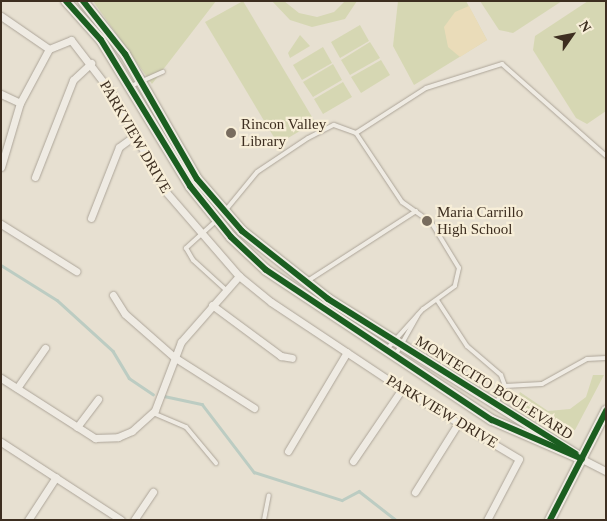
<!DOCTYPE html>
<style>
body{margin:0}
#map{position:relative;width:607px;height:521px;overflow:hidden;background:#e7e0d1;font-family:"Times New Roman",serif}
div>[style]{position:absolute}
.green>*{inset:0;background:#d6d7b3}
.sand>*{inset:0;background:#eadcb9}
.stream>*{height:2.5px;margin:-1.25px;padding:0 1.25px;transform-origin:1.25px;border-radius:1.25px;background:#bcccc2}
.roads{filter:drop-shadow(0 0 1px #ada599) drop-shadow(0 0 1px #ada599)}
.service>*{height:4px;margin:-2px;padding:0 2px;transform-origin:2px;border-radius:2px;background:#efebe3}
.minor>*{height:7px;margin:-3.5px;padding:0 3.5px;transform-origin:3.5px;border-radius:3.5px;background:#efebe3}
.secondary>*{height:10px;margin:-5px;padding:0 5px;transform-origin:5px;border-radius:5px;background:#efebe3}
.cycleway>*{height:6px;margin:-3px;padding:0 3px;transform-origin:3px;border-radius:3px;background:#1b5e20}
.dots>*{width:14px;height:14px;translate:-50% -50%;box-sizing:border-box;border:2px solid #f7eed8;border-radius:50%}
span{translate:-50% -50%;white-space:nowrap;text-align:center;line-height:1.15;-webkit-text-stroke:4.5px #f7eed8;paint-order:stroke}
.poi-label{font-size:15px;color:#3d2e20}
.left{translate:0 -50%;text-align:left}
.street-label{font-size:15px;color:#3d2e20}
.frame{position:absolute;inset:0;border:2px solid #3d2e20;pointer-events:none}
.north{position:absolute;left:547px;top:10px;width:50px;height:50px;-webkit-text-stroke:4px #f7eed8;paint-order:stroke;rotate:57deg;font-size:14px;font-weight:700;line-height:20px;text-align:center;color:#3d2e20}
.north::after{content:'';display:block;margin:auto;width:18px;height:22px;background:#3d2e20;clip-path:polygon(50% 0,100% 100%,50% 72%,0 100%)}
</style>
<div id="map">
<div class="green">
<i style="clip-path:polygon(93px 1px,216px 1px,152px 84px)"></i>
<i style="clip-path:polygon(243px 1px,315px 122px,278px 144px,205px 22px)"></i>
<i style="clip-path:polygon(272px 1px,284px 1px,299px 13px,317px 17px,334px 12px,345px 1px,357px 1px,345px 19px,312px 27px,290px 20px)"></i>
<i style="clip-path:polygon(398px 1px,466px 1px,487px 40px,414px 85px,393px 46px)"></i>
<i style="clip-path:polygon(480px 1px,562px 1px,513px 33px,499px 30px)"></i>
<i style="clip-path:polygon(588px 1px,606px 1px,606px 111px,587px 124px,576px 118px,533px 50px,535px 36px)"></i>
<i style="clip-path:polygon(360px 25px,369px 41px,340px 58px,331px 42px)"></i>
<i style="clip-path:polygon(300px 35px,310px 46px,290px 58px,288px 53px)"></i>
<i style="clip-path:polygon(370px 42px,380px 58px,350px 75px,341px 60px)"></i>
<i style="clip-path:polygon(323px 47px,332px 63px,302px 80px,293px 65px)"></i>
<i style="clip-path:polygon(381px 60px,390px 75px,361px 93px,351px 77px)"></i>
<i style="clip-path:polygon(333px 64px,342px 80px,313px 97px,303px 82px)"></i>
<i style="clip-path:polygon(343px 82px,352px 97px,323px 114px,314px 99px)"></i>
<i style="clip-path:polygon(593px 375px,604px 375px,575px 430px,567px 430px,516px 405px,520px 392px,548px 411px,570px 409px,586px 397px)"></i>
</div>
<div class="sand">
<i style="clip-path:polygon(469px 6px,487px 40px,460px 57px,448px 47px,444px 27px,455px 12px)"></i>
</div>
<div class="stream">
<i style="left:1px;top:265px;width:66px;rotate:32deg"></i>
<i style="left:57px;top:300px;width:76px;rotate:42.3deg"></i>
<i style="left:113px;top:351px;width:31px;rotate:59deg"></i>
<i style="left:129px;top:378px;width:29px;rotate:34deg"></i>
<i style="left:164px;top:396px;width:39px;rotate:12deg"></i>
<i style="left:202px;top:404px;width:86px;rotate:52.6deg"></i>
<i style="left:254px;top:472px;width:92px;rotate:17.7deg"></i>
<i style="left:342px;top:500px;width:19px;rotate:-28deg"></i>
<i style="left:359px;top:491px;width:47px;rotate:38.1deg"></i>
</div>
<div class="roads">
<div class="service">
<i style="left:131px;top:86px;width:35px;rotate:-24deg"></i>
<i style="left:356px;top:133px;width:83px;rotate:-32.7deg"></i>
<i style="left:426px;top:88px;width:80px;rotate:-17.5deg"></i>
<i style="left:502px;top:64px;width:139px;rotate:41.5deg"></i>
<i style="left:225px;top:211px;width:50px;rotate:-50.6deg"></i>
<i style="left:257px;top:172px;width:61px;rotate:-33.7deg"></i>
<i style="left:308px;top:138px;width:29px;rotate:-27deg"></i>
<i style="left:334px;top:125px;width:23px;rotate:20deg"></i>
<i style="left:356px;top:133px;width:83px;rotate:56.3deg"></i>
<i style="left:402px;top:202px;width:35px;rotate:35deg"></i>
<i style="left:431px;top:222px;width:54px;rotate:58.7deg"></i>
<i style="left:459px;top:268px;width:18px;rotate:103deg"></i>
<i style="left:455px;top:286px;width:39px;rotate:144deg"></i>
<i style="left:423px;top:309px;width:54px;rotate:132deg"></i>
<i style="left:217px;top:220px;width:42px;rotate:137.9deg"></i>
<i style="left:186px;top:248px;width:14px;rotate:60deg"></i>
<i style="left:193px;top:260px;width:45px;rotate:42.3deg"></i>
<i style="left:306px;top:282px;width:131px;rotate:-32.8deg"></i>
<i style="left:437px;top:300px;width:55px;rotate:56.9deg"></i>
<i style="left:467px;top:346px;width:45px;rotate:40.5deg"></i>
<i style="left:501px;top:375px;width:12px;rotate:70deg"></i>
<i style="left:505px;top:386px;width:18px;rotate:117deg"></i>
<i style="left:396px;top:354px;width:45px;rotate:-60.6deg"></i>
<i style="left:505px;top:386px;width:37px;rotate:-3deg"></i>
<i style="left:542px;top:384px;width:51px;rotate:-29.1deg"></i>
<i style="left:587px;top:359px;width:19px;rotate:-3deg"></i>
<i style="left:153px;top:413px;width:36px;rotate:23deg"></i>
<i style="left:186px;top:427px;width:47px;rotate:50.2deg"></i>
<i style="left:264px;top:520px;width:25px;rotate:-79deg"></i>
</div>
<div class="minor">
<i style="left:1px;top:16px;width:58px;rotate:34.5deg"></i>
<i style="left:1px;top:94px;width:21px;rotate:25deg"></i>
<i style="left:1px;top:167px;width:67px;rotate:-73.5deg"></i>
<i style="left:20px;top:103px;width:61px;rotate:-61.8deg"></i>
<i style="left:49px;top:49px;width:24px;rotate:-22deg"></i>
<i style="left:71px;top:40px;width:66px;rotate:52.4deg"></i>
<i style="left:111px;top:92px;width:115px;rotate:61deg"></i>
<i style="left:167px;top:193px;width:110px;rotate:49.1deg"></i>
<i style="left:239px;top:276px;width:41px;rotate:39.1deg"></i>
<i style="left:271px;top:302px;width:157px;rotate:33.6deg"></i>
<i style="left:402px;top:389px;width:136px;rotate:30.9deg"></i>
<i style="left:519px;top:459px;width:69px;rotate:117.7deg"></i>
<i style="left:35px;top:177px;width:104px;rotate:-68.6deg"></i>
<i style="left:73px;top:80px;width:25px;rotate:-43deg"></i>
<i style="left:91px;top:218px;width:76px;rotate:-68.5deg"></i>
<i style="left:119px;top:147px;width:17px;rotate:-36deg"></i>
<i style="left:1px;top:224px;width:89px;rotate:32.1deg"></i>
<i style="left:113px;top:295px;width:22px;rotate:58deg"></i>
<i style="left:125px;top:314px;width:65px;rotate:41.3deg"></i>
<i style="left:174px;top:357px;width:95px;rotate:32.5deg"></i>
<i style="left:212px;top:305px;width:86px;rotate:36.5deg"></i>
<i style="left:281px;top:356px;width:11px;rotate:10deg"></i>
<i style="left:1px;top:378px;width:112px;rotate:32.6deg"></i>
<i style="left:95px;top:438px;width:23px;rotate:-2deg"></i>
<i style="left:118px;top:437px;width:15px;rotate:-23deg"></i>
<i style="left:132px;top:431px;width:31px;rotate:-42deg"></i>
<i style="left:155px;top:410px;width:73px;rotate:-69.1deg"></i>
<i style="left:181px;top:342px;width:88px;rotate:-48.7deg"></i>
<i style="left:17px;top:388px;width:49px;rotate:-55deg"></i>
<i style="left:77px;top:427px;width:35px;rotate:-53deg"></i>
<i style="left:1px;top:442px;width:143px;rotate:33deg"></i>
<i style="left:288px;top:451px;width:115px;rotate:-59.2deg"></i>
<i style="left:582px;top:459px;width:27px;rotate:27deg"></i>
<i style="left:353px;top:461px;width:87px;rotate:-55.8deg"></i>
<i style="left:415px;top:492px;width:79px;rotate:-57.9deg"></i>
<i style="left:28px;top:520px;width:51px;rotate:-56.9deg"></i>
<i style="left:134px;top:520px;width:34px;rotate:-56deg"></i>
</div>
<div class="secondary">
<i style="left:66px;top:1px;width:52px;rotate:48.1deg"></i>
<i style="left:101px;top:40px;width:171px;rotate:58.6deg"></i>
<i style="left:190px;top:186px;width:65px;rotate:51.2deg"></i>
<i style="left:231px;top:237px;width:48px;rotate:43.3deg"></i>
<i style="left:266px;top:270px;width:271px;rotate:33.6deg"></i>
<i style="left:492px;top:420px;width:98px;rotate:23.4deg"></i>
<i style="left:83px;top:1px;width:68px;rotate:51.6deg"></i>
<i style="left:125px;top:54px;width:144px;rotate:60.1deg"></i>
<i style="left:197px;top:179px;width:69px;rotate:49.1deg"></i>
<i style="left:242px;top:231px;width:110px;rotate:38.3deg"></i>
<i style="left:328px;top:299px;width:294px;rotate:32.1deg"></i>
<i style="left:550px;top:520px;width:123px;rotate:-62.8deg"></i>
</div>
</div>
<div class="cycleway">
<i style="left:66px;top:1px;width:52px;rotate:48.1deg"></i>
<i style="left:101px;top:40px;width:171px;rotate:58.6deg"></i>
<i style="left:190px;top:186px;width:65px;rotate:51.2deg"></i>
<i style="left:231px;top:237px;width:48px;rotate:43.3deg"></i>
<i style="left:266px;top:270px;width:271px;rotate:33.6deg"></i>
<i style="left:492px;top:420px;width:98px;rotate:23.4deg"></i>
<i style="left:83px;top:1px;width:68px;rotate:51.6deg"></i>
<i style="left:125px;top:54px;width:144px;rotate:60.1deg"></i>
<i style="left:197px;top:179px;width:69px;rotate:49.1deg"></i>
<i style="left:242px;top:231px;width:110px;rotate:38.3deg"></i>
<i style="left:328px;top:299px;width:292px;rotate:32deg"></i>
<i style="left:550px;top:520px;width:123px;rotate:-62.8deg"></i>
</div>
<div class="dots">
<i style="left:231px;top:133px;background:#786c5e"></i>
<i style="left:427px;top:221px;background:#786c5e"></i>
</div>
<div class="poi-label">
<span class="left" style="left:241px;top:133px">Rincon Valley<br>Library</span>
<span class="left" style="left:437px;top:221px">Maria Carrillo<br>High School</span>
</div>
<div class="street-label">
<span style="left:135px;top:137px;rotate:60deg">PARKVIEW DRIVE</span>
<span style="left:494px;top:388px;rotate:32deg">MONTECITO BOULEVARD</span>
<span style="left:442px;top:412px;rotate:31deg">PARKVIEW DRIVE</span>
</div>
<div class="frame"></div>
<div class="north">N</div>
</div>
